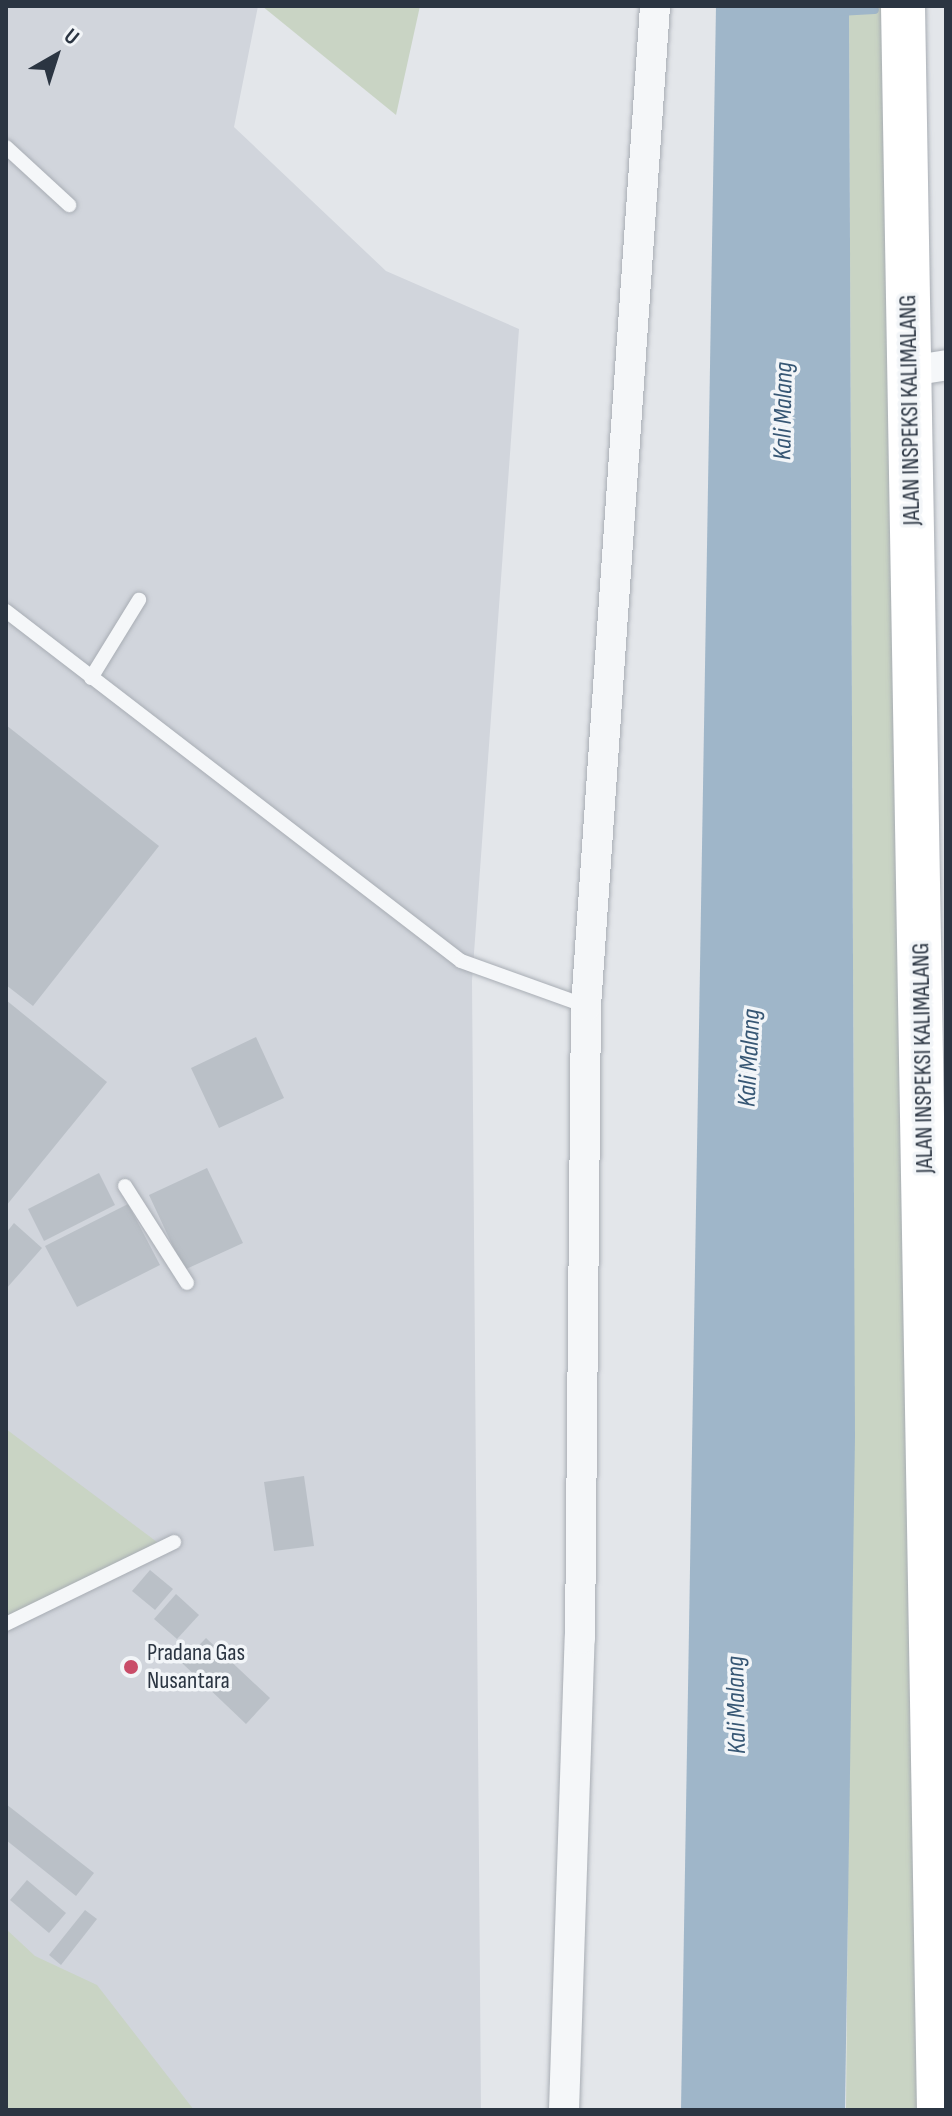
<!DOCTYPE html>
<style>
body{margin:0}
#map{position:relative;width:952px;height:2116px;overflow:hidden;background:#e3e6ea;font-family:"Sofia Sans Condensed",sans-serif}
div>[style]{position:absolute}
.built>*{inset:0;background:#d1d5dc}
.green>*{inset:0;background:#c9d4c4}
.water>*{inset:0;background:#9fb6c9}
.stream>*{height:9px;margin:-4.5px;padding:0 4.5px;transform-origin:4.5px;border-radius:4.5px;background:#9fb6c9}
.building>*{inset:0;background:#bac0c7}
.roads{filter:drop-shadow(0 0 2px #a8adb4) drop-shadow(0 0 2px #a8adb4)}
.lane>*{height:14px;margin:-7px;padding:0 7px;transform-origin:7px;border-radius:7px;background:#f5f7f9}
.street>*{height:30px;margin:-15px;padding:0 15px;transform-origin:15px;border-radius:15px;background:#f5f7f9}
.primary>*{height:44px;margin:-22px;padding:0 22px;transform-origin:22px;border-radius:22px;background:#fff}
.dots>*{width:22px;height:22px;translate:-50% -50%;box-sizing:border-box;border:4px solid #f2f5f8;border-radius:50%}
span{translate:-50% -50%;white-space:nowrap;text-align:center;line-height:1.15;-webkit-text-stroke:7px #f2f5f8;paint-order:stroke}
.street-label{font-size:24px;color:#2b3542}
.poi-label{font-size:24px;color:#2b3542}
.left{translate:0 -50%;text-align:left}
.water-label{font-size:26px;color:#375774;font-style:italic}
.frame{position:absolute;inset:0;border:8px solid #2b3542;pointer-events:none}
.north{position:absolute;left:16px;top:16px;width:80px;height:80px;-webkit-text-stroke:6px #f2f5f8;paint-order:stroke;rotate:39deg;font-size:22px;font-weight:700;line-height:32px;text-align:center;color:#2b3542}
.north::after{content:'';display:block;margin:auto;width:28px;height:36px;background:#2b3542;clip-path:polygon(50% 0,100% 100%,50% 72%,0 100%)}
</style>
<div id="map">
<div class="built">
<i style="clip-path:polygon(6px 6px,258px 6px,234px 127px,386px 271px,519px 329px,472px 981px,481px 2110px,6px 2110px)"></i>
</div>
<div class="green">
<i style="clip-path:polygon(262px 6px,420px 6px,396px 115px)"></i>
<i style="clip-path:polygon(849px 6px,903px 6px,941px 2110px,846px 2110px,854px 1201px)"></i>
<i style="clip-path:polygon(6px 1429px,161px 1545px,6px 1630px)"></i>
<i style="clip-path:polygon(6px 1929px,35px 1956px,97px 1985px,194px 2110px,6px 2110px)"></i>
</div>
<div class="water">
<i style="clip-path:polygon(716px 6px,849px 6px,855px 1436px,845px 2110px,681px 2110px)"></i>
</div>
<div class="stream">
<i style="left:838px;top:11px;width:36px;rotate:-3deg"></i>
</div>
<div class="building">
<i style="clip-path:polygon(6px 725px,159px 846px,33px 1006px,6px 985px)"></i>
<i style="clip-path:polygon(6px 1000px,107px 1082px,6px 1206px)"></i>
<i style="clip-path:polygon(256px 1037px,284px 1098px,219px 1128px,191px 1068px)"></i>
<i style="clip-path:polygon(207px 1168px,243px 1243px,184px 1270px,149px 1195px)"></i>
<i style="clip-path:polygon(99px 1173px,115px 1205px,44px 1241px,28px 1209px)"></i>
<i style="clip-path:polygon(128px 1204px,160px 1265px,77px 1307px,45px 1246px)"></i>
<i style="clip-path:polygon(14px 1223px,42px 1248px,6px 1289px,6px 1233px)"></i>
<i style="clip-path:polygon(304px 1476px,314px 1546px,274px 1551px,264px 1482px)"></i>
<i style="clip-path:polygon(150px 1570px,173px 1589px,155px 1610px,132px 1591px)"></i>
<i style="clip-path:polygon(176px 1594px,199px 1615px,177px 1639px,154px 1619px)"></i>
<i style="clip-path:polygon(206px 1638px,270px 1698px,246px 1724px,182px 1663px)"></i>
<i style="clip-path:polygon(6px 1804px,94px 1873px,76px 1896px,6px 1840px)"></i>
<i style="clip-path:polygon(27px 1880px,66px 1913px,49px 1933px,10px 1900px)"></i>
<i style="clip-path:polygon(85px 1910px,97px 1919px,61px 1965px,49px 1955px)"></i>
</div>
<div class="roads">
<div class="lane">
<i style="left:6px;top:147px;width:86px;rotate:42.6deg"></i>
<i style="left:6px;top:611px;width:574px;rotate:37.57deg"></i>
<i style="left:461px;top:961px;width:133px;rotate:19.8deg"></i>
<i style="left:91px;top:678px;width:92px;rotate:-58.4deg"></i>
<i style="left:125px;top:1186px;width:115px;rotate:57.4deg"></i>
<i style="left:6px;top:1624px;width:187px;rotate:-26deg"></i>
</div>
<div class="street">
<i style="left:910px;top:371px;width:36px;rotate:-9deg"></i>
<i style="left:564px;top:2110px;width:471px;rotate:-88.1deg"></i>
<i style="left:580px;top:1639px;width:633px;rotate:-89.46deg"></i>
<i style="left:586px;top:1006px;width:1002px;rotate:-86.05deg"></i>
</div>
<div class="primary">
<i style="left:903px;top:6px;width:2104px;rotate:89.02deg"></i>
</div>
</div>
<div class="dots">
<i style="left:131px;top:1667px;background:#c94d69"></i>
</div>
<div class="street-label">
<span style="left:910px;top:410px;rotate:-91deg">JALAN INSPEKSI KALIMALANG</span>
<span style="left:923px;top:1058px;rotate:-91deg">JALAN INSPEKSI KALIMALANG</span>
</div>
<div class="poi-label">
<span class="left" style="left:147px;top:1667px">Pradana Gas<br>Nusantara</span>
</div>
<div class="water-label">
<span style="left:784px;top:411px;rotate:-89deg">Kali Malang</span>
<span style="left:750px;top:1058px;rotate:-87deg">Kali Malang</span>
<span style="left:737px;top:1705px;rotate:-91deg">Kali Malang</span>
</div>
<div class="frame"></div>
<div class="north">U</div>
</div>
